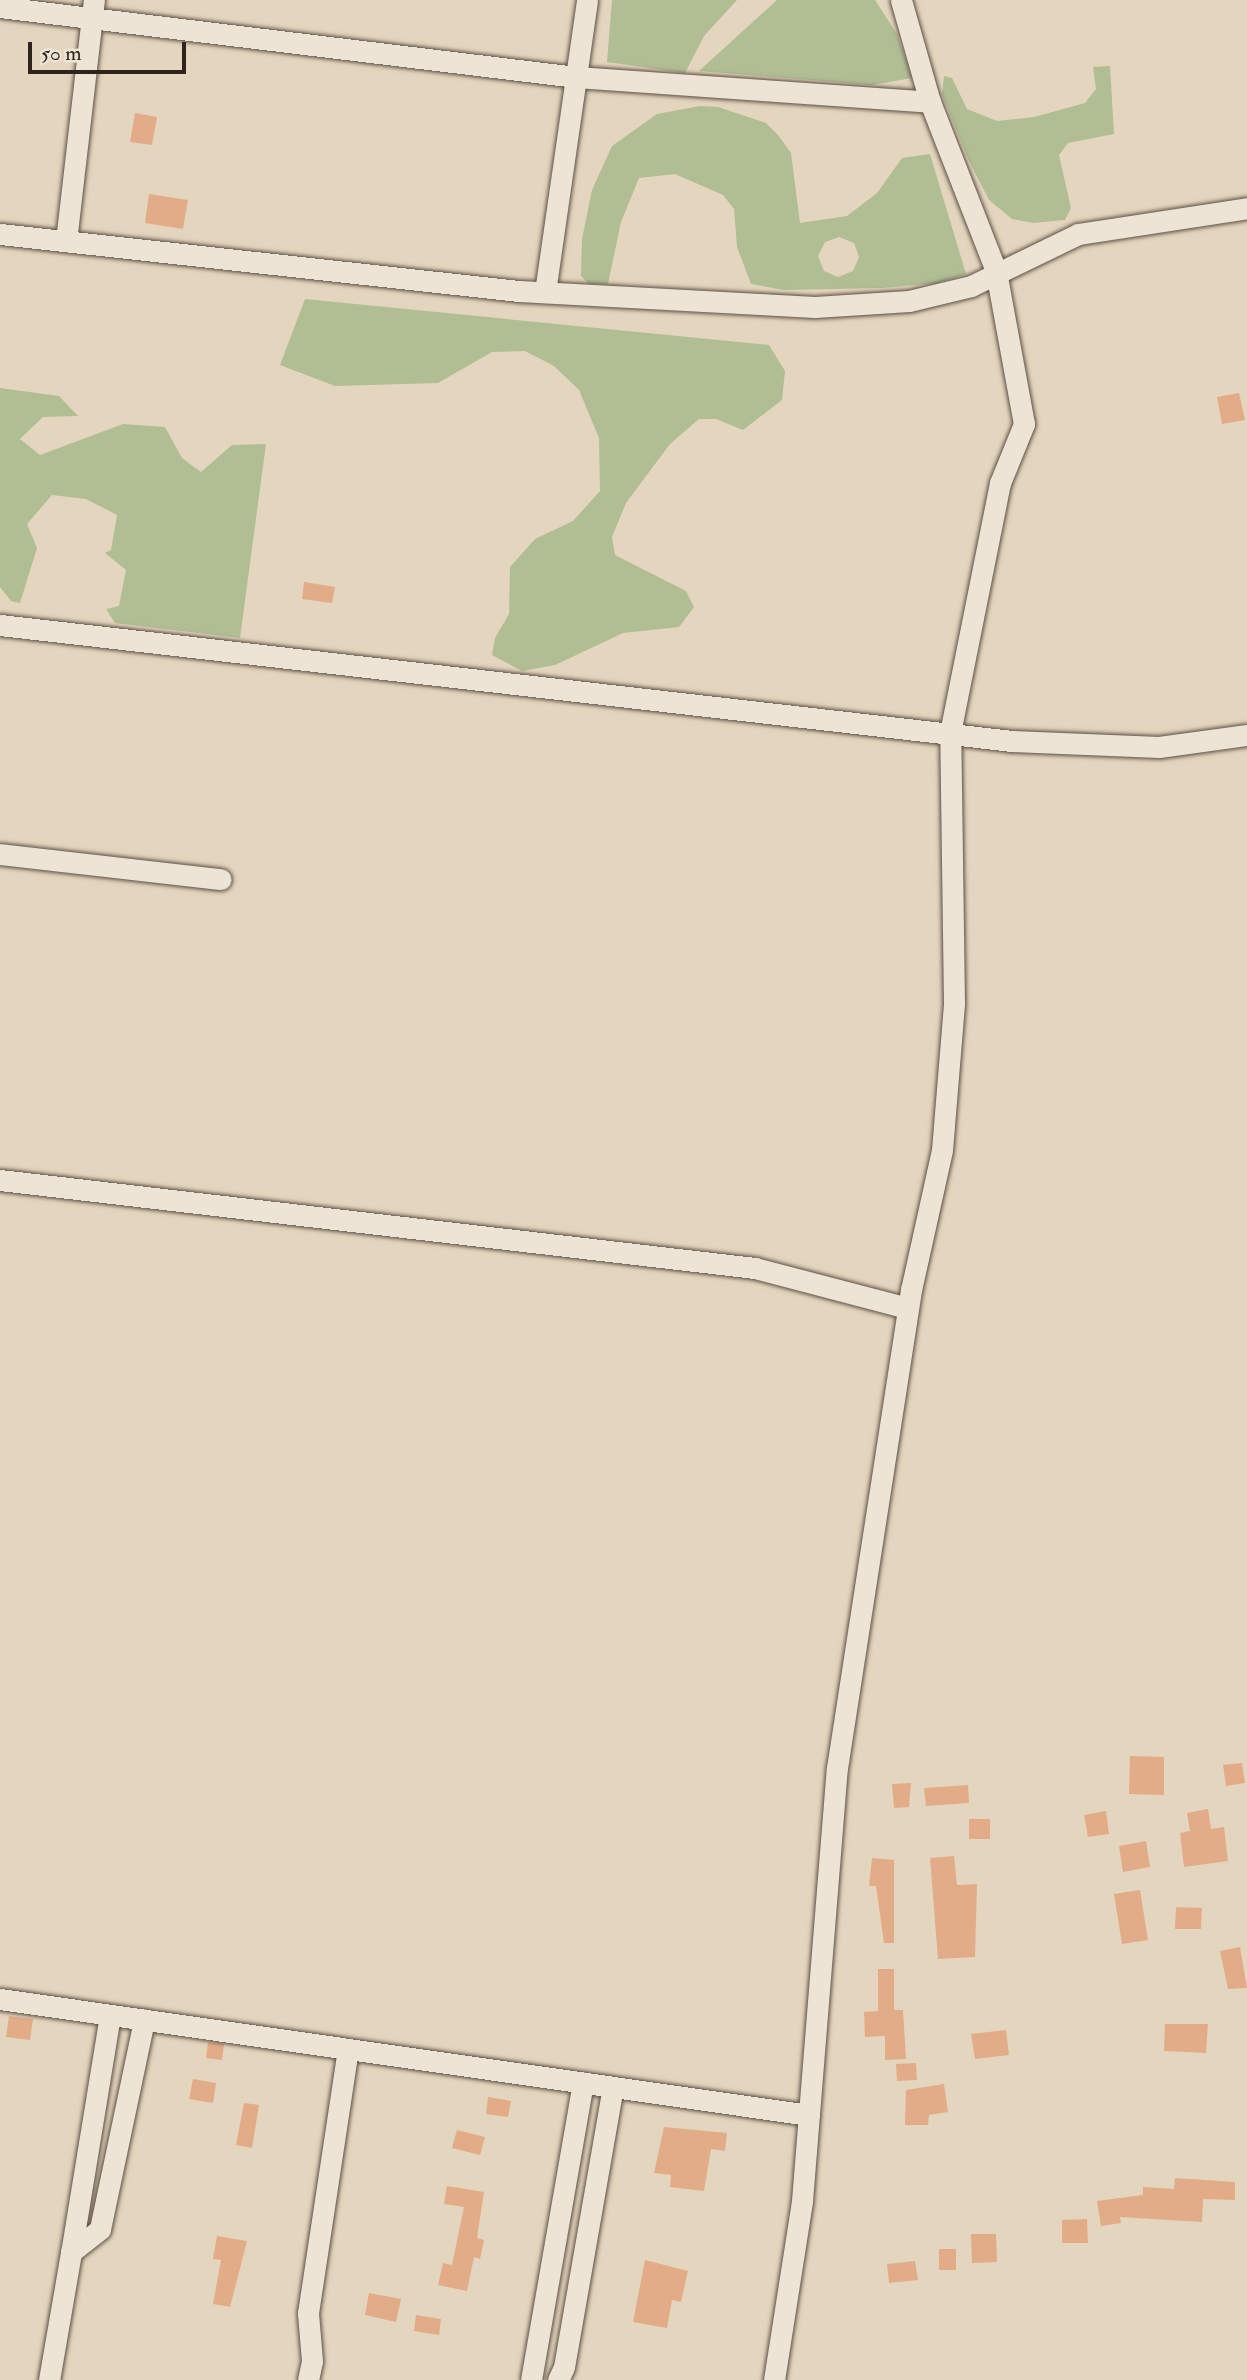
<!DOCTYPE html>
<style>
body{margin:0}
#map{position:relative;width:1247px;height:2380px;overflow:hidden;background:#e4d5be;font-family:"IM FELL Double Pica",serif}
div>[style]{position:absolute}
.green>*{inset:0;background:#b1be94}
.building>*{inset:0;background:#e2ac88}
.roads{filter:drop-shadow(0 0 2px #5c5044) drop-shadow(0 0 2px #5c5044)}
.minor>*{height:21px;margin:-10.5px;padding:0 10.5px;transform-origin:10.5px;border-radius:10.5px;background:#ede4d5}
span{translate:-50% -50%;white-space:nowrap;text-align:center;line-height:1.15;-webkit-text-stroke:7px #ede4d5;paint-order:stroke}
.scale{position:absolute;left:28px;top:42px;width:158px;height:32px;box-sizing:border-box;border:4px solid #2e241b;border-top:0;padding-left:9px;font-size:21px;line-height:24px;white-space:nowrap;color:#2e241b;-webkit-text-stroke:5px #ede4d5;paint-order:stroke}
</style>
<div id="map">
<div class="green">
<i style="clip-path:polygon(612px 0,737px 0,704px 36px,685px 73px,607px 62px)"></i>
<i style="clip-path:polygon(777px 0,875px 0,897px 34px,912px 78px,872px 85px,699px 71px)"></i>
<i style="clip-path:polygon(1110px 66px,1114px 134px,1068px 143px,1059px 155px,1071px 208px,1065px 220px,1033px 223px,1012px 219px,989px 200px,969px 161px,942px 94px,944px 76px,952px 78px,967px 109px,997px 121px,1034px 117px,1085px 103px,1096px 89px,1093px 67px)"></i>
<i style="clip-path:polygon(evenodd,700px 106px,718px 107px,766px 123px,778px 135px,791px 153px,800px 223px,847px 216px,877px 193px,902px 158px,930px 154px,966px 274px,937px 283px,882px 288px,784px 290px,751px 284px,737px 247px,734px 209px,723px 195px,675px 174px,639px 178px,621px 222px,608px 284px,589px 284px,581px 276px,582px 239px,592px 190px,612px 146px,657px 114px,700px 106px,839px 237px,854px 243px,859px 257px,853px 271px,838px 277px,824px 271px,818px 256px,825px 242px,839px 237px)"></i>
<i style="clip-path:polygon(305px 299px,769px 345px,785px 371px,782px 400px,743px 430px,716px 419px,699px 419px,670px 444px,626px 503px,612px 537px,615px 555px,686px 591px,694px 607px,679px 627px,623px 633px,555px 665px,522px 671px,492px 655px,495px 638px,509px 614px,510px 567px,535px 539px,573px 521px,600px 491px,599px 438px,579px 390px,554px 366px,525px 351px,492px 352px,438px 383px,335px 386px,280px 365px)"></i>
<i style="clip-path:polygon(0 388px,59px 396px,78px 416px,43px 417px,20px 439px,40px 455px,123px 424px,165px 427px,182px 458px,201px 472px,232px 445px,266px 444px,240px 638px,115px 623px,106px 609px,119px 606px,126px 570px,105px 553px,111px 550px,117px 515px,86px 499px,52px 495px,27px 524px,37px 548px,20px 603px,11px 601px,0 587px)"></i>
</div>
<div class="building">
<i style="clip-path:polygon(135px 113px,157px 117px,152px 145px,130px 142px)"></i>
<i style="clip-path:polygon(149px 194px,188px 200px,183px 229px,145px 223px)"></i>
<i style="clip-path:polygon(1239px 393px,1245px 420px,1222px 424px,1217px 397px)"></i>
<i style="clip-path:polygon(304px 582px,335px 587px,332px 603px,302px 599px)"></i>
<i style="clip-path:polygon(1130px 1756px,1164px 1757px,1164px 1795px,1129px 1794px)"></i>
<i style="clip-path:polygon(1242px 1763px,1245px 1783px,1226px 1786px,1223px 1765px)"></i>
<i style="clip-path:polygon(911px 1783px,909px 1807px,894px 1808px,892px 1784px)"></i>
<i style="clip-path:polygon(968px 1785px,969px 1803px,926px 1806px,924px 1788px)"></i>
<i style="clip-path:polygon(1208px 1809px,1211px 1829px,1224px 1827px,1228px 1861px,1184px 1867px,1180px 1833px,1190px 1831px,1187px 1813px)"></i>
<i style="clip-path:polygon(1106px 1811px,1109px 1834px,1088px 1837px,1084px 1815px)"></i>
<i style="clip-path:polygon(969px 1819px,990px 1819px,990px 1839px,969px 1839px)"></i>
<i style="clip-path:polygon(1146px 1841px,1150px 1867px,1123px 1872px,1119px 1846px)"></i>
<i style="clip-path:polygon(954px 1856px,957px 1885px,977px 1884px,975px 1957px,938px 1959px,930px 1858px)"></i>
<i style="clip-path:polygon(872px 1858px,894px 1860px,894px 1943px,884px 1943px,876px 1886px,869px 1886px)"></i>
<i style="clip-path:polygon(1140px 1890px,1148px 1940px,1122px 1944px,1114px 1894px)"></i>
<i style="clip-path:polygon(1176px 1907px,1202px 1908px,1201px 1929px,1175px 1929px)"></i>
<i style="clip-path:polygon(1240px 1947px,1247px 1988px,1228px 1989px,1220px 1951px)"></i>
<i style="clip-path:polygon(878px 1969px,894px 1969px,894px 2010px,903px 2010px,906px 2059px,885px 2060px,885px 2036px,865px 2037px,864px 2012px,878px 2011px)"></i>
<i style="clip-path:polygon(9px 2016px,33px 2019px,30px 2040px,6px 2037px)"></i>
<i style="clip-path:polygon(1165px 2024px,1208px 2024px,1206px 2053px,1164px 2051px)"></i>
<i style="clip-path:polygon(1006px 2030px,1009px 2055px,975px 2059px,971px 2034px)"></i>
<i style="clip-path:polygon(208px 2042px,224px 2044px,222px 2060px,206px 2058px)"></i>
<i style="clip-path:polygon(916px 2063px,917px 2080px,897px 2081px,896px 2064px)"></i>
<i style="clip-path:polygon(193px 2079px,216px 2083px,213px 2103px,189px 2099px)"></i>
<i style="clip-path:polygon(944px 2084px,948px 2112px,929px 2115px,928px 2125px,905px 2125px,906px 2090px)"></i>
<i style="clip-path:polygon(488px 2097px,511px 2101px,508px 2117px,486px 2114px)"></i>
<i style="clip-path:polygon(244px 2103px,259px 2105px,252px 2148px,236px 2145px)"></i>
<i style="clip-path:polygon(664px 2127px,727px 2133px,725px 2151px,711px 2149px,704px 2191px,670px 2187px,671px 2175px,654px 2173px)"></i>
<i style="clip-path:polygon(457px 2130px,485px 2137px,480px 2155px,452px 2148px)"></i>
<i style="clip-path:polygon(1175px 2178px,1235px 2182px,1235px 2200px,1203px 2199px,1202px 2222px,1120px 2217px,1121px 2223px,1101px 2226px,1097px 2201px,1143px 2195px,1143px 2187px,1174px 2189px)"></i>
<i style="clip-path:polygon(447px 2186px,484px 2192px,477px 2238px,484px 2240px,480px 2259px,474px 2257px,467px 2291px,438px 2285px,443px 2263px,452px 2265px,464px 2207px,444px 2204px)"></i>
<i style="clip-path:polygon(1087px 2219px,1088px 2243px,1062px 2243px,1062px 2220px)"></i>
<i style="clip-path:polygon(971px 2234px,996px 2234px,997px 2262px,972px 2263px)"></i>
<i style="clip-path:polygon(217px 2236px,247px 2241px,230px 2307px,213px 2304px,221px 2260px,213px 2259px)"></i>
<i style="clip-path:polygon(939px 2249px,956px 2249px,956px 2270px,939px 2270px)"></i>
<i style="clip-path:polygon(645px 2260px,688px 2271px,681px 2302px,672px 2300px,667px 2328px,633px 2322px)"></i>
<i style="clip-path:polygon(915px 2261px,918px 2280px,889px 2283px,887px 2264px)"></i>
<i style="clip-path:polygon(369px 2293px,401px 2299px,396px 2322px,365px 2315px)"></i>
<i style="clip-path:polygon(416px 2315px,441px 2319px,439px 2335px,414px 2331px)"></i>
</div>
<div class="roads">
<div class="minor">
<i style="left:0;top:7px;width:580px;rotate:6.93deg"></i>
<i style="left:576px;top:77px;width:355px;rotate:4deg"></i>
<i style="left:0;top:234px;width:522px;rotate:6.27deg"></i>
<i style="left:519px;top:291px;width:296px;rotate:3.1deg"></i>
<i style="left:815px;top:307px;width:94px;rotate:-3.7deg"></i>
<i style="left:909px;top:301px;width:64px;rotate:-13.6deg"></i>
<i style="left:971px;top:286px;width:119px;rotate:-25.9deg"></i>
<i style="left:1078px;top:234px;width:171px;rotate:-8.7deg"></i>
<i style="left:66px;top:241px;width:243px;rotate:-83.4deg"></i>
<i style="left:545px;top:292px;width:295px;rotate:-81.8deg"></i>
<i style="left:0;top:625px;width:1019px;rotate:6.54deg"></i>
<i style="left:1012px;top:741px;width:147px;rotate:2.3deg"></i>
<i style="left:1159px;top:747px;width:89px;rotate:-7.8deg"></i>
<i style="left:0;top:854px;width:222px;rotate:6.5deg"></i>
<i style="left:0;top:1180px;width:760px;rotate:6.65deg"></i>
<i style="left:755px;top:1268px;width:158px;rotate:14.7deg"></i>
<i style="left:0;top:1999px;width:817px;rotate:8.16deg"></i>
<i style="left:110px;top:2015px;width:240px;rotate:99.3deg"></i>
<i style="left:71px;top:2252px;width:37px;rotate:-38deg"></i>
<i style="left:100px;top:2229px;width:214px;rotate:-78.1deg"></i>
<i style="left:49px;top:2380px;width:130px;rotate:-80.2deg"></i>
<i style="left:308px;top:2380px;width:19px;rotate:-78deg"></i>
<i style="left:312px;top:2361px;width:48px;rotate:-94.8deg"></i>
<i style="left:308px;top:2313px;width:267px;rotate:-81.4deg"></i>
<i style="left:531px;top:2380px;width:302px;rotate:-80.1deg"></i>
<i style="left:558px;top:2380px;width:14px;rotate:-65deg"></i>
<i style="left:564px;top:2367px;width:284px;rotate:-80.1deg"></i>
<i style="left:774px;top:2380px;width:181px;rotate:-81.1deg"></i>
<i style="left:802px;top:2201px;width:434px;rotate:-85.4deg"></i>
<i style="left:837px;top:1768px;width:484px;rotate:-81.2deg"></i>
<i style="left:911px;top:1290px;width:143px;rotate:-77.5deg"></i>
<i style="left:942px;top:1150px;width:147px;rotate:-85.3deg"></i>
<i style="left:954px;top:1003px;width:270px;rotate:-90.8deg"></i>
<i style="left:950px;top:733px;width:255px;rotate:-78.7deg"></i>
<i style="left:1000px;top:483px;width:64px;rotate:-67.9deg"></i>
<i style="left:1024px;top:424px;width:156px;rotate:-100.4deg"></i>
<i style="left:996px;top:271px;width:181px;rotate:-111.3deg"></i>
<i style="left:930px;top:102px;width:106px;rotate:-105.9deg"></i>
</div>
</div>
<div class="scale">50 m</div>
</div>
